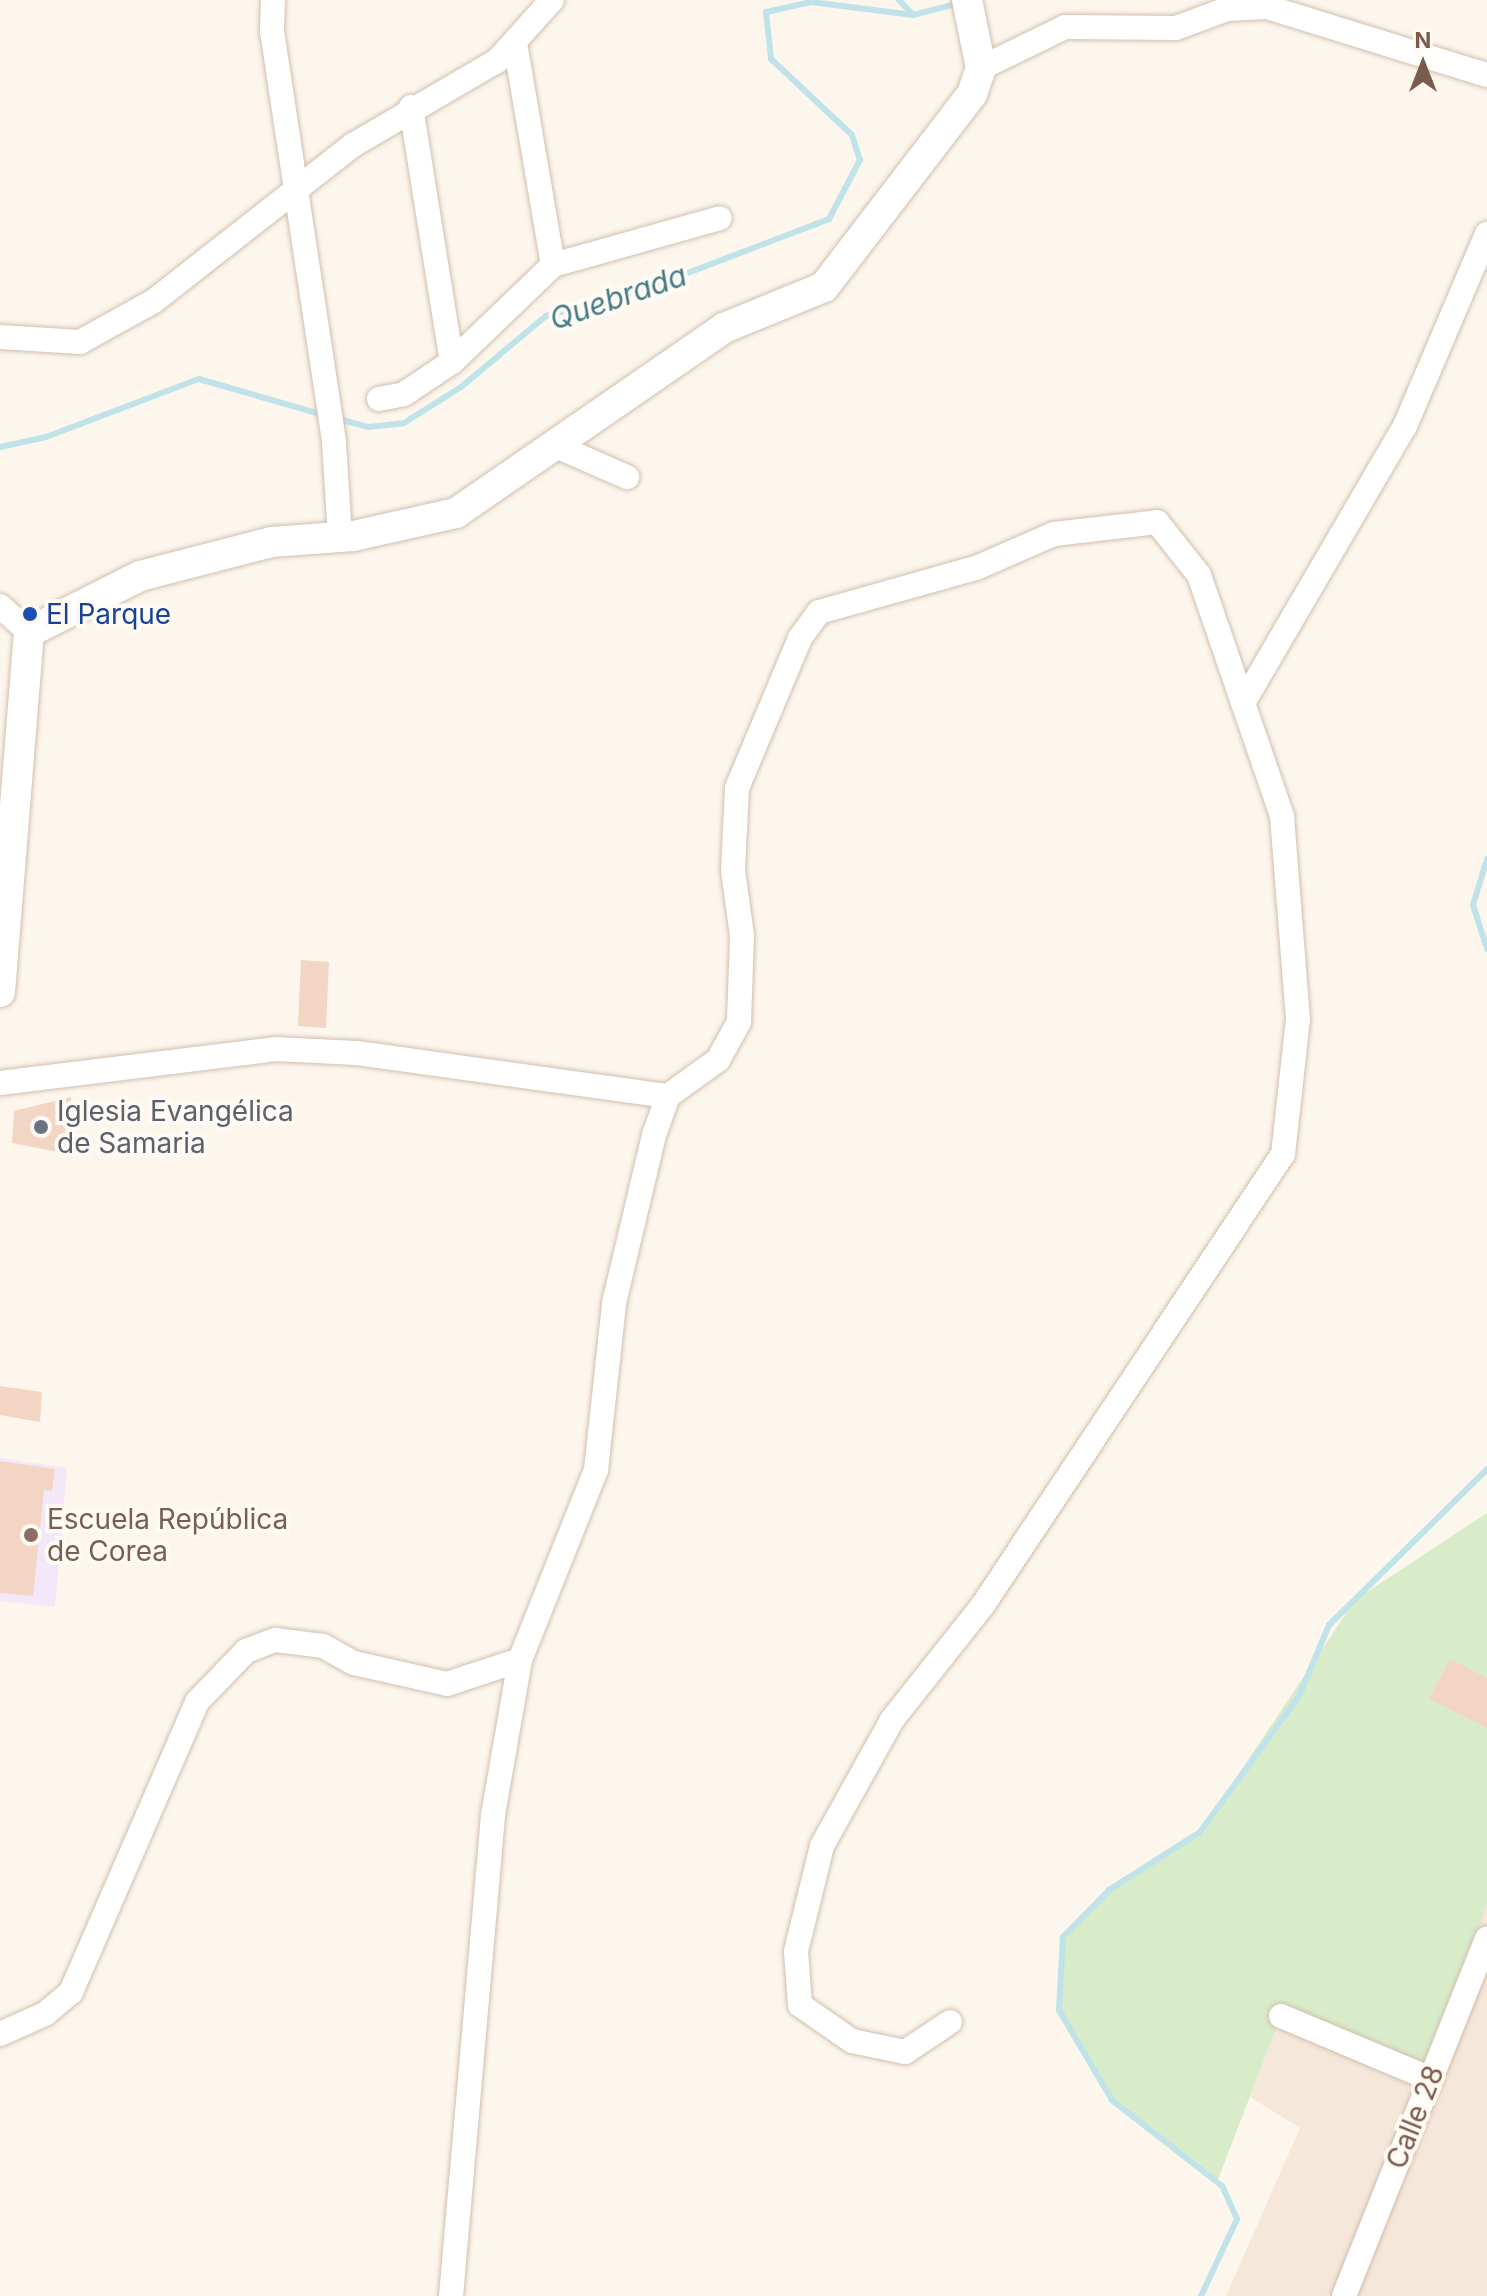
<!DOCTYPE html>
<meta charset="utf-8">
<style>
body{margin:0}
#map{position:relative;width:1487px;height:2296px;overflow:hidden;background:#fdf6ec;font-family:Inter,sans-serif}
div>[style]{position:absolute}
.residential>*{inset:0;background:#f5e8da}
.education>*{inset:0;background:#f3e8fa}
.green>*{inset:0;background:#d8ecc9}
.stream>*{height:6px;margin:-3px;padding:0 3px;transform-origin:3px;border-radius:3px;background:#bfe3e8}
.building>*{inset:0;background:#f3d5c3}
.roads{filter:drop-shadow(0 0 2px #d1beb0) drop-shadow(0 0 2px #d1beb0)}
.minor>*{height:24px;margin:-12px;padding:0 12px;transform-origin:12px;border-radius:12px;background:#fff}
.tertiary>*{height:30px;margin:-15px;padding:0 15px;transform-origin:15px;border-radius:15px;background:#fff}
.dots>*{width:22px;height:22px;translate:-50% -50%;box-sizing:border-box;border:4px solid #fffaf3;border-radius:50%}
span{translate:-50% -50%;white-space:nowrap;text-align:center;line-height:1.15;-webkit-text-stroke:8px #fffaf3;paint-order:stroke}
.transit-label{font-size:28px;color:#164399}
.left{translate:0 -50%;text-align:left}
.worship-label{font-size:28px;color:#5b616d}
.education-label{font-size:28px;color:#785e54}
.street-label{font-size:28px;color:#7a5c4d}
.water-label{font-size:30px;color:#437c86;font-style:italic}
.north{position:absolute;left:1383px;top:24px;width:80px;height:80px;-webkit-text-stroke:6px #fffaf3;paint-order:stroke;rotate:0deg;font-size:22px;font-weight:700;line-height:32px;text-align:center;color:#7a5c4d}
.north::after{content:'';display:block;margin:auto;width:28px;height:36px;background:#7a5c4d;clip-path:polygon(50% 0,100% 100%,50% 72%,0 100%)}
</style>
<div id="map">
<div class="residential">
<i style="clip-path:polygon(1487px 1904px,1487px 2296px,1226px 2296px,1300px 2128px,1250px 2097px,1281px 2016px,1431px 2078px)"></i>
</div>
<div class="education">
<i style="clip-path:polygon(0 1458px,67px 1468px,55px 1607px,0 1601px)"></i>
</div>
<div class="green">
<i style="clip-path:polygon(1487px 1513px,1487px 1904px,1431px 2079px,1281px 2016px,1217px 2182px,1112px 2100px,1059px 2010px,1063px 1937px,1109px 1890px,1200px 1832px,1355px 1600px)"></i>
</div>
<div class="stream">
<i style="left:899px;top:0;width:21px;rotate:47deg"></i>
<i style="left:335px;top:418px;width:34px;rotate:15deg"></i>
<i style="left:368px;top:427px;width:36px;rotate:-6deg"></i>
<i style="left:404px;top:423px;width:67px;rotate:-32.3deg"></i>
<i style="left:461px;top:387px;width:111px;rotate:-39.9deg"></i>
<i style="left:546px;top:316px;width:109px;rotate:-15.4deg"></i>
<i style="left:651px;top:287px;width:191px;rotate:-20.9deg"></i>
<i style="left:829px;top:219px;width:67px;rotate:-62.3deg"></i>
<i style="left:860px;top:160px;width:26px;rotate:-108deg"></i>
<i style="left:852px;top:135px;width:111px;rotate:-136.8deg"></i>
<i style="left:771px;top:59px;width:47px;rotate:-96.1deg"></i>
<i style="left:766px;top:12px;width:46px;rotate:-12.5deg"></i>
<i style="left:811px;top:2px;width:103px;rotate:7.3deg"></i>
<i style="left:913px;top:15px;width:49px;rotate:-14.3deg"></i>
<i style="left:0;top:447px;width:47px;rotate:-12.3deg"></i>
<i style="left:46px;top:437px;width:164px;rotate:-20.8deg"></i>
<i style="left:199px;top:379px;width:130px;rotate:16.1deg"></i>
<i style="left:1487px;top:859px;width:48px;rotate:106.9deg"></i>
<i style="left:1473px;top:905px;width:46px;rotate:72.3deg"></i>
<i style="left:1201px;top:2296px;width:85px;rotate:-64.9deg"></i>
<i style="left:1237px;top:2219px;width:36px;rotate:-114deg"></i>
<i style="left:1222px;top:2186px;width:140px;rotate:-142deg"></i>
<i style="left:1112px;top:2100px;width:104px;rotate:-120.5deg"></i>
<i style="left:1059px;top:2010px;width:73px;rotate:-86.9deg"></i>
<i style="left:1063px;top:1937px;width:66px;rotate:-45.6deg"></i>
<i style="left:1109px;top:1890px;width:108px;rotate:-32.5deg"></i>
<i style="left:1200px;top:1832px;width:168px;rotate:-53.9deg"></i>
<i style="left:1299px;top:1696px;width:77px;rotate:-67.1deg"></i>
<i style="left:1329px;top:1625px;width:222px;rotate:-44.6deg"></i>
</div>
<div class="building">
<i style="clip-path:polygon(301px 960px,329px 962px,326px 1028px,298px 1026px)"></i>
<i style="clip-path:polygon(71px 1097px,68px 1154px,12px 1143px,14px 1111px)"></i>
<i style="clip-path:polygon(0 1386px,42px 1392px,40px 1422px,0 1415px)"></i>
<i style="clip-path:polygon(0 1461px,55px 1469px,52px 1491px,44px 1490px,33px 1596px,0 1593px)"></i>
<i style="clip-path:polygon(1450px 1659px,1487px 1678px,1487px 1728px,1429px 1699px)"></i>
</div>
<div class="roads">
<div class="minor">
<i style="left:273px;top:0;width:31px;rotate:92deg"></i>
<i style="left:272px;top:31px;width:416px;rotate:81.4deg"></i>
<i style="left:334px;top:442px;width:95px;rotate:86.4deg"></i>
<i style="left:515px;top:43px;width:225px;rotate:80.3deg"></i>
<i style="left:981px;top:68px;width:93px;rotate:-26deg"></i>
<i style="left:1065px;top:27px;width:111px;rotate:0.5deg"></i>
<i style="left:1176px;top:28px;width:54px;rotate:-20.4deg"></i>
<i style="left:1227px;top:9px;width:40px;rotate:-2.9deg"></i>
<i style="left:1267px;top:7px;width:230px;rotate:17.2deg"></i>
<i style="left:411px;top:107px;width:258px;rotate:80.9deg"></i>
<i style="left:0;top:337px;width:80px;rotate:3.6deg"></i>
<i style="left:80px;top:342px;width:85px;rotate:-29deg"></i>
<i style="left:154px;top:301px;width:253px;rotate:-38.1deg"></i>
<i style="left:353px;top:145px;width:167px;rotate:-30.3deg"></i>
<i style="left:497px;top:61px;width:82px;rotate:-48deg"></i>
<i style="left:379px;top:399px;width:25px;rotate:-11deg"></i>
<i style="left:404px;top:394px;width:58px;rotate:-33.7deg"></i>
<i style="left:452px;top:362px;width:140px;rotate:-43.8deg"></i>
<i style="left:553px;top:265px;width:173px;rotate:-15.7deg"></i>
<i style="left:554px;top:445px;width:80px;rotate:23.7deg"></i>
<i style="left:0;top:606px;width:39px;rotate:42deg"></i>
<i style="left:1243px;top:703px;width:321px;rotate:-59.7deg"></i>
<i style="left:1405px;top:426px;width:209px;rotate:-66.9deg"></i>
<i style="left:0;top:1083px;width:277px;rotate:-7deg"></i>
<i style="left:275px;top:1049px;width:82px;rotate:2.8deg"></i>
<i style="left:357px;top:1053px;width:314px;rotate:7.9deg"></i>
<i style="left:1281px;top:2016px;width:163px;rotate:22.8deg"></i>
<i style="left:0;top:2034px;width:49px;rotate:-24deg"></i>
<i style="left:45px;top:2014px;width:34px;rotate:-40deg"></i>
<i style="left:71px;top:1992px;width:316px;rotate:-66.5deg"></i>
<i style="left:197px;top:1702px;width:71px;rotate:-46.1deg"></i>
<i style="left:246px;top:1651px;width:31px;rotate:-21deg"></i>
<i style="left:275px;top:1640px;width:48px;rotate:7.1deg"></i>
<i style="left:323px;top:1646px;width:35px;rotate:29deg"></i>
<i style="left:354px;top:1663px;width:95px;rotate:12.7deg"></i>
<i style="left:447px;top:1684px;width:77px;rotate:-18.2deg"></i>
<i style="left:451px;top:2296px;width:483px;rotate:-85deg"></i>
<i style="left:493px;top:1815px;width:157px;rotate:-80.1deg"></i>
<i style="left:520px;top:1660px;width:205px;rotate:-68.2deg"></i>
<i style="left:596px;top:1470px;width:168px;rotate:-83.8deg"></i>
<i style="left:614px;top:1303px;width:173px;rotate:-76.6deg"></i>
<i style="left:654px;top:1135px;width:41px;rotate:-70.3deg"></i>
<i style="left:668px;top:1096px;width:62px;rotate:-35.8deg"></i>
<i style="left:718px;top:1060px;width:43px;rotate:-61.1deg"></i>
<i style="left:739px;top:1022px;width:86px;rotate:-88deg"></i>
<i style="left:742px;top:936px;width:67px;rotate:-97.8deg"></i>
<i style="left:733px;top:870px;width:82px;rotate:-87.2deg"></i>
<i style="left:737px;top:788px;width:163px;rotate:-67.2deg"></i>
<i style="left:800px;top:638px;width:32px;rotate:-54deg"></i>
<i style="left:819px;top:612px;width:163px;rotate:-15.7deg"></i>
<i style="left:976px;top:568px;width:85px;rotate:-23.6deg"></i>
<i style="left:1054px;top:534px;width:104px;rotate:-6.6deg"></i>
<i style="left:1157px;top:522px;width:68px;rotate:51.6deg"></i>
<i style="left:1199px;top:575px;width:255px;rotate:71deg"></i>
<i style="left:1282px;top:816px;width:204px;rotate:85.5deg"></i>
<i style="left:1298px;top:1019px;width:136px;rotate:96.3deg"></i>
<i style="left:1283px;top:1154px;width:542px;rotate:123.63deg"></i>
<i style="left:983px;top:1605px;width:147px;rotate:128.4deg"></i>
<i style="left:892px;top:1720px;width:144px;rotate:119.1deg"></i>
<i style="left:822px;top:1846px;width:108px;rotate:103.9deg"></i>
<i style="left:796px;top:1951px;width:54px;rotate:85.8deg"></i>
<i style="left:800px;top:2005px;width:63px;rotate:34.7deg"></i>
<i style="left:852px;top:2041px;width:54px;rotate:11.7deg"></i>
<i style="left:905px;top:2052px;width:54px;rotate:-33.7deg"></i>
<i style="left:1344px;top:2296px;width:385px;rotate:-68.2deg"></i>
</div>
<div class="tertiary">
<i style="left:0;top:992px;width:361px;rotate:-85.4deg"></i>
<i style="left:29px;top:632px;width:124px;rotate:-26.8deg"></i>
<i style="left:140px;top:576px;width:135px;rotate:-14.5deg"></i>
<i style="left:271px;top:542px;width:82px;rotate:-4.2deg"></i>
<i style="left:353px;top:536px;width:106px;rotate:-12.6deg"></i>
<i style="left:456px;top:513px;width:326px;rotate:-34.6deg"></i>
<i style="left:724px;top:328px;width:108px;rotate:-22.3deg"></i>
<i style="left:824px;top:287px;width:243px;rotate:-52.5deg"></i>
<i style="left:972px;top:94px;width:28px;rotate:-71deg"></i>
<i style="left:981px;top:68px;width:69px;rotate:-101.6deg"></i>
</div>
</div>
<div class="dots">
<i style="left:30px;top:614px;background:#1a4fb4"></i>
<i style="left:41px;top:1127px;background:#6b7280"></i>
<i style="left:31px;top:1535px;background:#8d6e63"></i>
</div>
<div class="transit-label">
<span class="left" style="left:46px;top:614px">El Parque</span>
</div>
<div class="worship-label">
<span class="left" style="left:57px;top:1127px">Iglesia Evangélica<br>de Samaria</span>
</div>
<div class="education-label">
<span class="left" style="left:47px;top:1535px">Escuela República<br>de Corea</span>
</div>
<div class="street-label">
<span style="left:1415px;top:2117px;rotate:-68deg">Calle 28</span>
</div>
<div class="water-label">
<span style="left:618px;top:297px;rotate:-19deg">Quebrada</span>
</div>
<div class="north">N</div>
</div>
